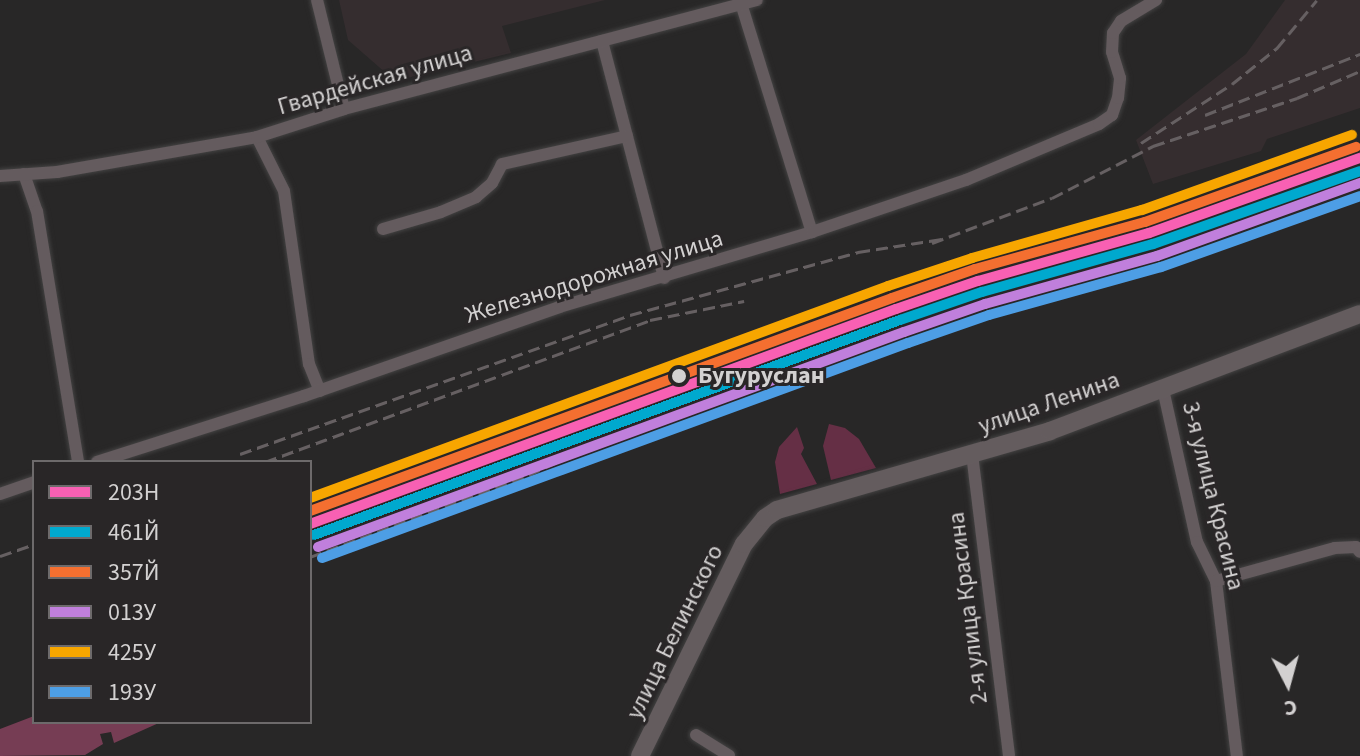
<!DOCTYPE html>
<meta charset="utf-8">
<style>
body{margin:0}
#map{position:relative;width:1360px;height:756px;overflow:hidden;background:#282727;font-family:"Source Sans 3",sans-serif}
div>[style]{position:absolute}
.built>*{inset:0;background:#352d2f}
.green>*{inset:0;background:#652f45}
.forest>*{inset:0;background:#763d54}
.roads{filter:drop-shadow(0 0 2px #434242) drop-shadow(0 0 2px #434242)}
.minor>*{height:12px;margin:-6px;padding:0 6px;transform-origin:6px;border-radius:6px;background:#645b5e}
.primary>*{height:18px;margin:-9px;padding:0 9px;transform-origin:9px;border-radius:9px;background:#645c5e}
.rail>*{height:3px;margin-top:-1.5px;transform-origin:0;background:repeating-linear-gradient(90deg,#666062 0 12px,transparent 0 18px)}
.rail-1>*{height:10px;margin:-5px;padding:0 5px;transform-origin:5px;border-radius:5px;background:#f860b3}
.rail-2>*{height:10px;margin:-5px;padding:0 5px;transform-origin:5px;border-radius:5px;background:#00a9ce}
.rail-3>*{height:10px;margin:-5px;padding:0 5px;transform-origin:5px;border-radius:5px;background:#f46f30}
.rail-4>*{height:10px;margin:-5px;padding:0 5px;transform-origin:5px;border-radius:5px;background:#c07fdc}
.rail-5>*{height:10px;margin:-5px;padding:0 5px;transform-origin:5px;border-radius:5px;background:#f7a600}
.rail-6>*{height:10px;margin:-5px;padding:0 5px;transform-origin:5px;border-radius:5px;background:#4d9ee5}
.dots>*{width:22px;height:22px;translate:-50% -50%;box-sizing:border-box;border:4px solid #292627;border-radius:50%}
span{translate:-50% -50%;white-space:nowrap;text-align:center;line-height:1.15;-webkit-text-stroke:6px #292627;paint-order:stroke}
.street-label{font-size:24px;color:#d3d1d1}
.stop-label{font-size:24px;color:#d3d1d1;font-weight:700}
.left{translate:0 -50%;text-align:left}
.legend{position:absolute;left:32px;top:460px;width:280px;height:264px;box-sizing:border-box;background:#292627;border:2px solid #6d6a6b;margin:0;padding:10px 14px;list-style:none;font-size:24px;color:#d3d1d1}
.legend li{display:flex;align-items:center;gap:16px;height:40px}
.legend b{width:40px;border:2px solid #6d6a6b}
.north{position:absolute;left:1248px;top:644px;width:80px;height:80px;-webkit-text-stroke:6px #292627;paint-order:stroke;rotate:174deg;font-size:22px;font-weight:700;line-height:32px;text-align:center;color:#d3d1d1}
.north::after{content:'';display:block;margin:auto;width:28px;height:36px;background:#d3d1d1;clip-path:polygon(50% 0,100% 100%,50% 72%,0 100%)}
</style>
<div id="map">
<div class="built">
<i style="clip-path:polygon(339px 0,605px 0,502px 26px,511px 53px,395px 81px,348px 40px)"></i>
<i style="clip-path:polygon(1285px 0,1360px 0,1360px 108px,1267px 139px,1261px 151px,1153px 184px,1136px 140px,1246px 54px)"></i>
</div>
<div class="green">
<i style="clip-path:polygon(829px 424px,845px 428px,859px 439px,876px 468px,831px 480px,823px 446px)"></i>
<i style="clip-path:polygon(797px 427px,804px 448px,801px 454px,817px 484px,780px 494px,775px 462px,779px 447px)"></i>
</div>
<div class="forest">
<i style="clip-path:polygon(34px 716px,34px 722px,161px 722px,114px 743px,111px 732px,100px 734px,103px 744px,85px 755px,0 756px,0 729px)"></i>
</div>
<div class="roads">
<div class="minor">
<i style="left:317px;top:0;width:112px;rotate:76.1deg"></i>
<i style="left:740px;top:0;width:243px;rotate:72.8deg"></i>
<i style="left:602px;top:41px;width:245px;rotate:75.3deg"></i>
<i style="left:257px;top:137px;width:60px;rotate:63.4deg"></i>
<i style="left:284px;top:191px;width:175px;rotate:81.8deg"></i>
<i style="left:309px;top:364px;width:29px;rotate:68deg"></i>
<i style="left:24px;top:174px;width:39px;rotate:71deg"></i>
<i style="left:37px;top:211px;width:254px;rotate:80.7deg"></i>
<i style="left:0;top:176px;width:57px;rotate:-4deg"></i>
<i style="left:57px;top:172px;width:203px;rotate:-9.9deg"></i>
<i style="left:257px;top:137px;width:91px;rotate:-17.8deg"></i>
<i style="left:344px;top:109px;width:427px;rotate:-14.8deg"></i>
<i style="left:383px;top:229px;width:60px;rotate:-16.3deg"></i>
<i style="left:441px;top:212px;width:38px;rotate:-23deg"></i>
<i style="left:476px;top:197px;width:21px;rotate:-41deg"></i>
<i style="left:492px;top:183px;width:21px;rotate:-62deg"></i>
<i style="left:502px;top:164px;width:128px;rotate:-12.6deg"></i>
<i style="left:1163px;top:389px;width:157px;rotate:77.5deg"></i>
<i style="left:1197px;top:542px;width:43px;rotate:64deg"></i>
<i style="left:1216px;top:581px;width:176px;rotate:83.2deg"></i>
<i style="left:972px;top:454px;width:304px;rotate:83deg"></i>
<i style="left:97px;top:462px;width:217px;rotate:-17.7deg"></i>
<i style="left:304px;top:396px;width:270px;rotate:-19.2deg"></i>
<i style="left:559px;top:307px;width:264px;rotate:-16.5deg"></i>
<i style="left:812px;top:232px;width:163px;rotate:-18.7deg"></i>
<i style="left:966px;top:180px;width:144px;rotate:-22.8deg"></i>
<i style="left:1099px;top:124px;width:16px;rotate:-35deg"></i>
<i style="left:1112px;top:115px;width:18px;rotate:-71deg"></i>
<i style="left:1118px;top:98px;width:20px;rotate:-84deg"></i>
<i style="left:1120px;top:78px;width:27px;rotate:-107deg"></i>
<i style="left:1112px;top:52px;width:19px;rotate:-87deg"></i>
<i style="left:1113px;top:33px;width:14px;rotate:-56deg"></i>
<i style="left:1121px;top:21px;width:41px;rotate:-31deg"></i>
<i style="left:0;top:494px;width:36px;rotate:-19deg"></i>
<i style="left:1216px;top:581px;width:123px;rotate:-15.5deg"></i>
<i style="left:1335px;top:548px;width:21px;rotate:-3deg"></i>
<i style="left:1356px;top:547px;width:6px;rotate:51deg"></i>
<i style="left:696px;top:735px;width:39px;rotate:32deg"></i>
</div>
<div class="primary">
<i style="left:640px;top:756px;width:236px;rotate:-63.9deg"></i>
<i style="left:744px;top:544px;width:33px;rotate:-51deg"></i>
<i style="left:765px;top:518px;width:14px;rotate:-34deg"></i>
<i style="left:777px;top:510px;width:284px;rotate:-16.1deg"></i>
<i style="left:1050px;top:431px;width:331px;rotate:-20.7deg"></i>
</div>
</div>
<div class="rail">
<i style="left:1205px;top:115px;width:167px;rotate:-21.5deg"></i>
<i style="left:1141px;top:143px;width:108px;rotate:-33deg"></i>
<i style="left:1232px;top:84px;width:58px;rotate:-38.7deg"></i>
<i style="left:1277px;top:48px;width:62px;rotate:-50.2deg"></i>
<i style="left:932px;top:243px;width:128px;rotate:-20.6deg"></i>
<i style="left:1052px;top:198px;width:114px;rotate:-27.2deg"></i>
<i style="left:1153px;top:146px;width:152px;rotate:-18.4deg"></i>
<i style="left:1297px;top:98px;width:69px;rotate:-23.2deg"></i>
<i style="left:240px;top:454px;width:414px;rotate:-19.6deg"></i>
<i style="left:630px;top:315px;width:237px;rotate:-15.4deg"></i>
<i style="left:858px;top:252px;width:85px;rotate:-8.8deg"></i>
<i style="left:265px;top:462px;width:410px;rotate:-20.2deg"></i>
<i style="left:650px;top:320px;width:96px;rotate:-11.4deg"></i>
<i style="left:0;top:556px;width:36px;rotate:-19deg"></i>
<i style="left:310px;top:557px;width:234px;rotate:-20.5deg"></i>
<i style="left:529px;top:475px;width:115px;rotate:-24.6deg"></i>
</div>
<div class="rail-1">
<i style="left:310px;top:524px;width:624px;rotate:-20.15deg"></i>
<i style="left:896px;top:309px;width:87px;rotate:-18.9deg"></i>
<i style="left:978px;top:281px;width:178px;rotate:-15.7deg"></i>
<i style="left:1149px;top:233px;width:224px;rotate:-19.6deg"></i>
</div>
<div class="rail-2">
<i style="left:314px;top:535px;width:624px;rotate:-20.15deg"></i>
<i style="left:900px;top:320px;width:87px;rotate:-18.9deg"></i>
<i style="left:982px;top:292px;width:178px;rotate:-15.7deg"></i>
<i style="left:1153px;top:244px;width:219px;rotate:-19.4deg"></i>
</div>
<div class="rail-3">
<i style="left:310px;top:511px;width:620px;rotate:-20.1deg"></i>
<i style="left:892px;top:298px;width:88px;rotate:-19.3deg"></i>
<i style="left:975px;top:269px;width:176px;rotate:-15.5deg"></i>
<i style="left:1145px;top:222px;width:224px;rotate:-19.6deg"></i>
</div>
<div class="rail-4">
<i style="left:318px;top:547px;width:624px;rotate:-20.15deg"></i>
<i style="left:904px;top:332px;width:86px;rotate:-19.1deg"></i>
<i style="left:985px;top:304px;width:179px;rotate:-15.6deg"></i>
<i style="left:1157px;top:256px;width:216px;rotate:-19.8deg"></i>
</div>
<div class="rail-5">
<i style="left:310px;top:498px;width:616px;rotate:-20.14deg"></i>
<i style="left:888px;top:286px;width:89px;rotate:-18.4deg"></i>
<i style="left:972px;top:258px;width:177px;rotate:-15.8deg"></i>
<i style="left:1142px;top:210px;width:223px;rotate:-19.7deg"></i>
</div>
<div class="rail-6">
<i style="left:322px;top:558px;width:624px;rotate:-20.15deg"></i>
<i style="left:908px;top:343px;width:86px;rotate:-19.1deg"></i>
<i style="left:989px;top:315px;width:179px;rotate:-15.6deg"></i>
<i style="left:1161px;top:267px;width:211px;rotate:-19.6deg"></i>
</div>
<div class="dots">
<i style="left:679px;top:376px;background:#d3d1d1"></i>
</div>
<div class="street-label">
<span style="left:375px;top:80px;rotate:-16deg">Гвардейская улица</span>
<span style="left:594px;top:277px;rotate:-17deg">Железнодорожная улица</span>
<span style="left:1049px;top:403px;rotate:-19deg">улица Ленина</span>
<span style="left:1213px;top:496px;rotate:76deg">3-я улица Красина</span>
<span style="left:968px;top:608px;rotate:-97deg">2-я улица Красина</span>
<span style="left:675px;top:632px;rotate:-64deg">улица Белинского</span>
</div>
<div class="stop-label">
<span class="left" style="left:698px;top:376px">Бугуруслан</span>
</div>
<ul class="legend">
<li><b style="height:10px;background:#f860b3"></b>203Н</li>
<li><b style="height:10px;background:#00a9ce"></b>461Й</li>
<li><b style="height:10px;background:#f46f30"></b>357Й</li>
<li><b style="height:10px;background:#c07fdc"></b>013У</li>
<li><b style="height:10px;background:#f7a600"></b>425У</li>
<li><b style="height:10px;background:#4d9ee5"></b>193У</li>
</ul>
<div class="north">С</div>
</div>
